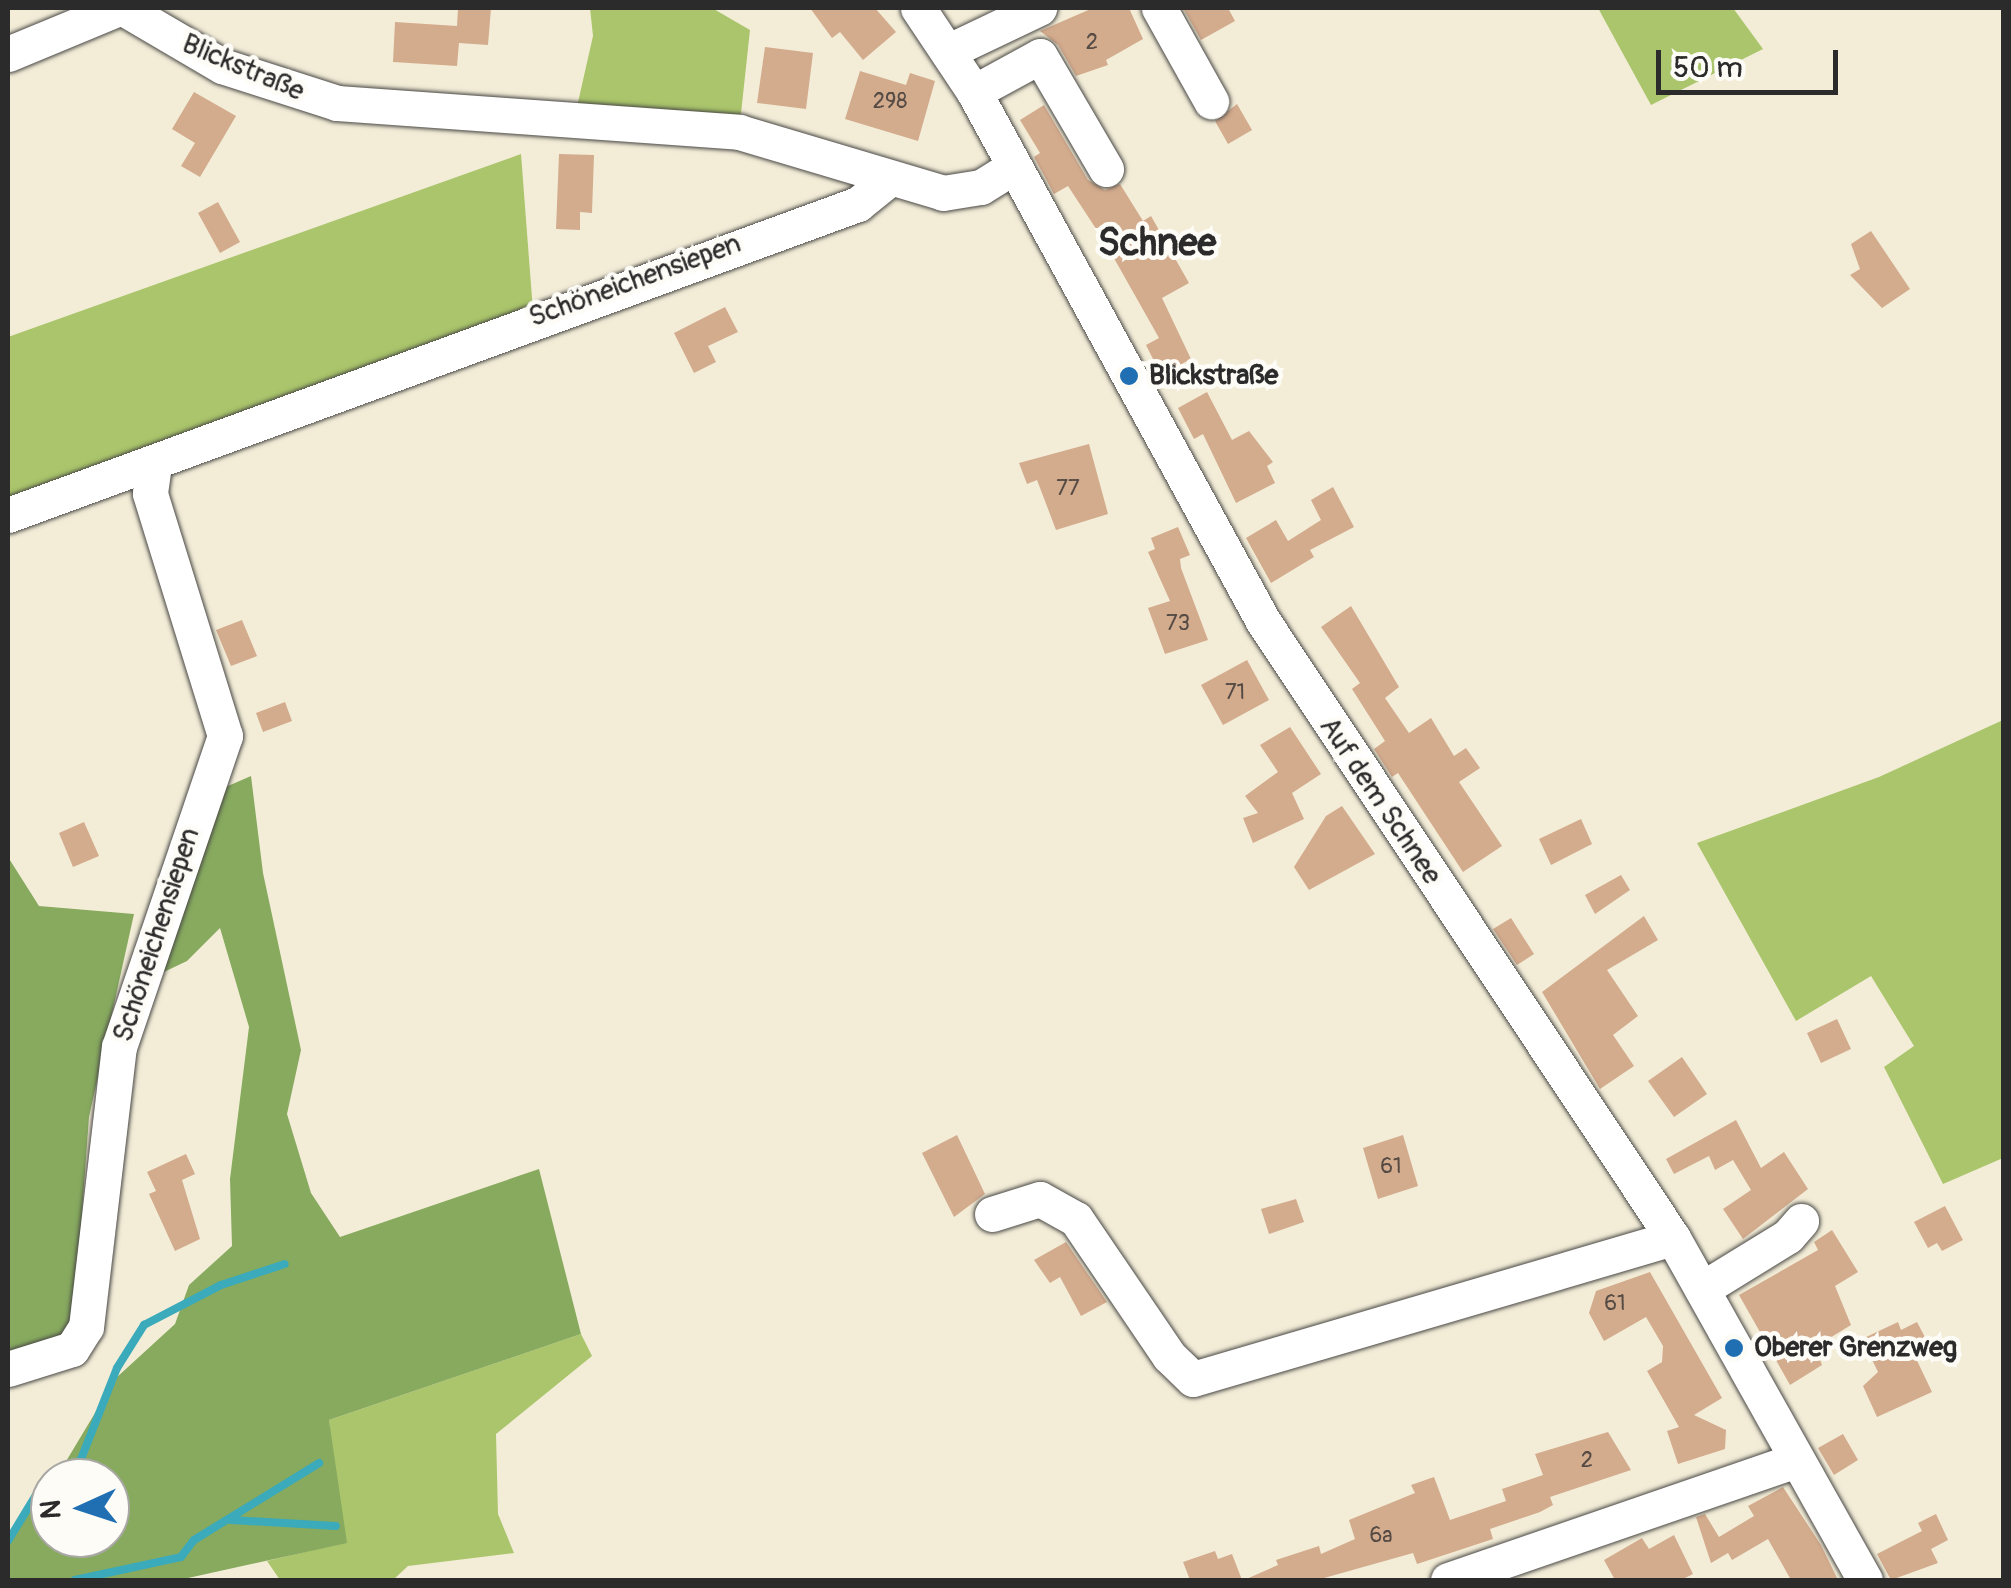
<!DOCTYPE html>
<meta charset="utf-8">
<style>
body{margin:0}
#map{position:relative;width:2011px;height:1588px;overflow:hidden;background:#f3edd8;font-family:Pangolin,sans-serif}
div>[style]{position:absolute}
.green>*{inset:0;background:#aac56b}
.forest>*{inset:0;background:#87aa5f}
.stream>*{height:8px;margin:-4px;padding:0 4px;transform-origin:4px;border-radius:4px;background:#3baaba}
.building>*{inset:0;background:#d3ab8d}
.roads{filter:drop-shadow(0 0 2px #494845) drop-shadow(0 0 2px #494845)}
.minor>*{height:35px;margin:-17.5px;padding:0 17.5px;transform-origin:17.5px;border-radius:17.5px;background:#fff}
.dots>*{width:28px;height:28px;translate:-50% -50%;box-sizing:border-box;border:5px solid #fdfcf7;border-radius:50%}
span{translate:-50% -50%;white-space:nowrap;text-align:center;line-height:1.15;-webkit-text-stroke:9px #fdfcf7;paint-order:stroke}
.number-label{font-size:22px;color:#554b44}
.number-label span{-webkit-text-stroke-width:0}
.street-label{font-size:28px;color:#2b2b2b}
.poi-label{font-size:28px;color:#2b2b2b;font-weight:700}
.left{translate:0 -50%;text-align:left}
.district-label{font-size:38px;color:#2b2b2b;font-weight:700}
.frame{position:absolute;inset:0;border:10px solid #2b2b2b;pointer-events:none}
.north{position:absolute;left:30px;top:1458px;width:100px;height:100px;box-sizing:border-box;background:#fdfcf7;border:2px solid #a9a8a5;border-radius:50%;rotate:267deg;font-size:28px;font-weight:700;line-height:40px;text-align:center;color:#2b2b2b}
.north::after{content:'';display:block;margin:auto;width:35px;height:45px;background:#1f6fb2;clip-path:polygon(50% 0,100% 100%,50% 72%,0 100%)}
.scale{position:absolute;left:1656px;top:50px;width:182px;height:45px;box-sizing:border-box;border:5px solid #2b2b2b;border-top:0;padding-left:12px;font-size:30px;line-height:35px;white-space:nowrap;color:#2b2b2b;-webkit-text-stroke:8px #fdfcf7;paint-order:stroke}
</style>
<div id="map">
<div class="green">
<i style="clip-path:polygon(590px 8px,712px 8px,750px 30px,739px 132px,574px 120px,593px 36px)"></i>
<i style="clip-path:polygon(1598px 8px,1733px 8px,1763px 49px,1651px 105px)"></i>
<i style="clip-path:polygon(521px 154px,533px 311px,8px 505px,8px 337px)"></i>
<i style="clip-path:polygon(2003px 720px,2003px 1158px,1943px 1184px,1884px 1067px,1914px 1046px,1871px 976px,1796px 1021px,1697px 843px,1879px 777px)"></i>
<i style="clip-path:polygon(581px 1334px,592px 1356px,496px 1434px,498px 1514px,514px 1553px,408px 1566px,393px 1580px,280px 1580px,267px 1561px,346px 1542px,336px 1526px,329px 1420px)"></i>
</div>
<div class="forest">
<i style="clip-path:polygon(251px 776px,263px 873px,301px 1050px,287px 1114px,311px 1193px,340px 1237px,539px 1169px,581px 1334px,329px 1420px,347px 1543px,179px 1580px,8px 1580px,8px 1537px,50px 1486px,50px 1538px,110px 1538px,110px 1478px,56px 1478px,116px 1378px,175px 1324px,189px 1285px,232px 1246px,230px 1179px,249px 1027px,220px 928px,187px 961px,147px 980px,221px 789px)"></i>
<i style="clip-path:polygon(8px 857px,39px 906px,134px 914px,89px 1117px,73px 1335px,8px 1354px)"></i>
</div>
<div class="stream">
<i style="left:64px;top:1478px;width:25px;rotate:-48deg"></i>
<i style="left:81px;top:1459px;width:98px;rotate:-68.4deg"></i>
<i style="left:117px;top:1368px;width:51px;rotate:-57.9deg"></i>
<i style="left:144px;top:1325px;width:87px;rotate:-27.5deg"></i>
<i style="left:221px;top:1285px;width:67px;rotate:-18.2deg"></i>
<i style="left:231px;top:1520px;width:105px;rotate:3.3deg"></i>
<i style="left:8px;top:1541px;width:66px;rotate:-58.7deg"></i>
<i style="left:42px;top:1485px;width:9px;rotate:-21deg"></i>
<i style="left:75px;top:1580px;width:108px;rotate:-12.2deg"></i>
<i style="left:181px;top:1557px;width:21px;rotate:-53deg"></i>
<i style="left:194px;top:1540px;width:147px;rotate:-31.6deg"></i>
</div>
<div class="building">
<i style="clip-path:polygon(458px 8px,491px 8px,488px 45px,459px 43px,457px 66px,393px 62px,395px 22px,457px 26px)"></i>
<i style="clip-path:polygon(810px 8px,875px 8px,896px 32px,863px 60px,840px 32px,832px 38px)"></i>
<i style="clip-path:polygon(1093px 8px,1129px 8px,1143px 39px,1106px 60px,1108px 65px,1076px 76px,1058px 45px,1040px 31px)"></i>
<i style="clip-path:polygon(1183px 8px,1228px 8px,1235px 21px,1201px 40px)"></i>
<i style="clip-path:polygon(765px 47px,813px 53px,806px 109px,757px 103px)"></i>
<i style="clip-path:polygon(860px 71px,906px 85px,910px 73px,935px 81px,918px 141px,845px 119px)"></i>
<i style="clip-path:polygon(194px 92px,236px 116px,200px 177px,181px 166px,195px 143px,172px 129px)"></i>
<i style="clip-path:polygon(1237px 104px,1252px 130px,1228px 144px,1215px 121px)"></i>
<i style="clip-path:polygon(1044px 105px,1088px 180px,1105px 190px,1120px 184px,1143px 221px,1151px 216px,1189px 283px,1162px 298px,1191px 359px,1161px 375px,1146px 345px,1159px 338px,1106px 244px,1068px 186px,1054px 194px,1034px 157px,1040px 153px,1020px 120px)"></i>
<i style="clip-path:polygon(559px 154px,594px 155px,592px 213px,580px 212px,580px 230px,556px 229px)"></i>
<i style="clip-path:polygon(218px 202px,240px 242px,220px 253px,198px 213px)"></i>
<i style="clip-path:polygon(1871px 231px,1910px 289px,1882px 308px,1850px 275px,1860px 269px,1851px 244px)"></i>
<i style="clip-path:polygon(725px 307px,738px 332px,708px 346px,716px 362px,694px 373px,674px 333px)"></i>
<i style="clip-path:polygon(1207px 392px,1232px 440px,1249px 431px,1273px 462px,1267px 466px,1275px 483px,1236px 503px,1203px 434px,1194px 439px,1178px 408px)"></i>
<i style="clip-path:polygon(1089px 444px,1108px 514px,1056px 530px,1037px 480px,1027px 484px,1019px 463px)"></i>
<i style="clip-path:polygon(1333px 487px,1354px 527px,1310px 550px,1314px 557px,1271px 583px,1246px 538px,1276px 520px,1288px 541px,1321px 520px,1311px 500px)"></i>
<i style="clip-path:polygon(1178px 527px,1190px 555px,1180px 559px,1181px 568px,1208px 640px,1165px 654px,1148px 608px,1170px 601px,1148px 552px,1155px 549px,1151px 538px)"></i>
<i style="clip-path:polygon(1351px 606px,1399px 687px,1385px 698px,1409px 733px,1431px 718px,1454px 756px,1466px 748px,1480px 768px,1459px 782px,1502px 846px,1463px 872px,1398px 773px,1392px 777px,1374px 749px,1385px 741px,1352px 689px,1360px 683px,1321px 627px)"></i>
<i style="clip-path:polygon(242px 620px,257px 656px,231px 666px,216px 630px)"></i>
<i style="clip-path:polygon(1247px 660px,1269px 700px,1223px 725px,1201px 685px)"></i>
<i style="clip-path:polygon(285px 702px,292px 721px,263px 732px,256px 713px)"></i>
<i style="clip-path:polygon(1290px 727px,1321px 774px,1292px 793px,1304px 819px,1253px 843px,1243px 818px,1258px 813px,1245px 796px,1278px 772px,1260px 745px)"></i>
<i style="clip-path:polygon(1342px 806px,1375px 854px,1309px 890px,1294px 867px,1326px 816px)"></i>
<i style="clip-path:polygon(1581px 819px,1592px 844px,1551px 865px,1539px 839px)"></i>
<i style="clip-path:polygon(84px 822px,99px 856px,73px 867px,59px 833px)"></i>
<i style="clip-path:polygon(1621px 875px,1630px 890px,1595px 914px,1585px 895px)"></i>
<i style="clip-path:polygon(1644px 916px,1658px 940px,1607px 970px,1638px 1016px,1613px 1035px,1634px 1066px,1600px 1089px,1542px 992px)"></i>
<i style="clip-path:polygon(1511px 918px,1534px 954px,1517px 965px,1493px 929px)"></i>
<i style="clip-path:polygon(1837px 1019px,1851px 1049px,1821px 1063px,1807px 1033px)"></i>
<i style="clip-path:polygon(1682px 1057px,1707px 1094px,1674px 1117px,1648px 1081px)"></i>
<i style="clip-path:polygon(1736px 1120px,1761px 1168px,1784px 1152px,1808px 1189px,1743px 1239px,1723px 1209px,1751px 1190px,1733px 1160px,1715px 1170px,1709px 1156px,1674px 1174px,1666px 1159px)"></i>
<i style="clip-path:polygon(957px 1135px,985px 1194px,954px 1217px,922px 1153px)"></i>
<i style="clip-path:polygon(1403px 1135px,1418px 1186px,1378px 1199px,1363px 1148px)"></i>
<i style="clip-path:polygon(186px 1154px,195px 1174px,182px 1180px,200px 1239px,175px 1251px,149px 1194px,156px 1191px,147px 1172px)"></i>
<i style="clip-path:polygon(1296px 1199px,1304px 1222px,1269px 1234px,1261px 1209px)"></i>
<i style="clip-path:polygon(1945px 1206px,1963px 1240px,1942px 1251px,1937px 1243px,1928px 1248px,1914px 1222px)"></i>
<i style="clip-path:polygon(1832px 1230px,1858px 1272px,1835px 1286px,1851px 1325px,1815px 1347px,1822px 1365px,1790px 1385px,1739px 1295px,1818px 1250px,1814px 1242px)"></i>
<i style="clip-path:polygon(1066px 1242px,1107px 1302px,1081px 1316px,1060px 1277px,1050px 1283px,1034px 1260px)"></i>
<i style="clip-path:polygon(1650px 1272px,1722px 1398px,1694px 1415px,1726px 1430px,1725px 1449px,1678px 1464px,1667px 1431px,1679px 1427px,1647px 1371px,1662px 1362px,1663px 1346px,1646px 1317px,1604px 1341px,1589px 1313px,1596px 1291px)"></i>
<i style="clip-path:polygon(1898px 1322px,1901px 1330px,1917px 1322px,1927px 1341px,1911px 1348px,1932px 1392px,1877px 1417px,1863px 1386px,1878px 1372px,1862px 1339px)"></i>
<i style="clip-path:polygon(1608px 1432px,1631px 1470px,1550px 1497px,1553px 1505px,1540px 1512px,1490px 1529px,1493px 1539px,1417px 1564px,1413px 1553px,1317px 1580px,1244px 1580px,1278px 1565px,1276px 1560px,1319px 1546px,1321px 1554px,1355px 1539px,1349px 1520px,1415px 1493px,1411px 1485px,1434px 1477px,1450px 1520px,1506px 1501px,1502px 1489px,1543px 1475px,1535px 1454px)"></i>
<i style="clip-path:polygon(1843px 1434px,1858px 1460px,1834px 1475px,1818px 1448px)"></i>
<i style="clip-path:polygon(1783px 1487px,1821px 1545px,1838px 1580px,1791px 1580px,1768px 1539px,1732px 1560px,1728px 1553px,1711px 1563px,1696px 1517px,1705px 1514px,1719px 1537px,1754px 1516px,1748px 1506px)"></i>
<i style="clip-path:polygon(1936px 1514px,1948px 1540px,1931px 1549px,1938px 1563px,1891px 1580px,1877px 1554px,1922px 1531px,1918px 1523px)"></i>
<i style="clip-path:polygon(1674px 1535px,1693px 1574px,1681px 1580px,1615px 1580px,1604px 1560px,1642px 1538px,1649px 1549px)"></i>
<i style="clip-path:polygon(1215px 1551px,1218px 1559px,1232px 1554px,1242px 1580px,1190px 1580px,1183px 1562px)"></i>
</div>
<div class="roads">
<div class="minor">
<i style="left:123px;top:8px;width:115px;rotate:30.4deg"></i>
<i style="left:222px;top:66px;width:121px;rotate:17.8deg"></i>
<i style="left:337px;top:103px;width:403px;rotate:4.1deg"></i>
<i style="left:739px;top:132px;width:213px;rotate:16.6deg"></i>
<i style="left:943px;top:193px;width:38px;rotate:-9deg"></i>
<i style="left:981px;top:187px;width:39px;rotate:-32deg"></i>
<i style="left:918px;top:8px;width:101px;rotate:56.3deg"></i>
<i style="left:974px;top:92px;width:603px;rotate:61.35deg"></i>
<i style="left:1263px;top:621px;width:741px;rotate:56.4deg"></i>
<i style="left:1673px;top:1238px;width:392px;rotate:60.7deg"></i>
<i style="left:1159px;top:8px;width:107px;rotate:60.8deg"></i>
<i style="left:949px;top:51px;width:100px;rotate:-25.5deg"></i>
<i style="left:8px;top:54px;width:120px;rotate:-22.5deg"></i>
<i style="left:974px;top:92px;width:75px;rotate:-28.6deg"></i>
<i style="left:1040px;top:56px;width:131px;rotate:59.7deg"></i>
<i style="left:8px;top:515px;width:905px;rotate:-20.1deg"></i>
<i style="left:858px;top:204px;width:38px;rotate:-39deg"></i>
<i style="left:992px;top:1214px;width:50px;rotate:-17.4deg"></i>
<i style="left:1040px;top:1199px;width:41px;rotate:29.1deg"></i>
<i style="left:1076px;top:1219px;width:166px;rotate:55.8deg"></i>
<i style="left:1169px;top:1356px;width:33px;rotate:44deg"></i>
<i style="left:1193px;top:1379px;width:500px;rotate:-16.37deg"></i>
<i style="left:1702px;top:1289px;width:101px;rotate:-31.6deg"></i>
<i style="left:1788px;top:1236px;width:20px;rotate:-49deg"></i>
<i style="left:8px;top:1369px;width:67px;rotate:-17.4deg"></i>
<i style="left:72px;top:1349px;width:26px;rotate:-58deg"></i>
<i style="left:86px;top:1327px;width:282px;rotate:-83.3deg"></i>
<i style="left:119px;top:1047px;width:329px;rotate:-71.2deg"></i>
<i style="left:225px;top:736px;width:254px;rotate:-107.2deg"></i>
<i style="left:150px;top:493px;width:29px;rotate:-82deg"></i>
<i style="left:1448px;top:1580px;width:368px;rotate:-19deg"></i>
</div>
</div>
<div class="dots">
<i style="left:1129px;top:376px;background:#1f6fb2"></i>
<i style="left:1734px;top:1348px;background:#1f6fb2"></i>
</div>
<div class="number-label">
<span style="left:1092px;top:43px">2</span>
<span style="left:890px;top:102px">298</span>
<span style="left:1068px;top:489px">77</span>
<span style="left:1178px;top:624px">73</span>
<span style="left:1235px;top:693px">71</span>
<span style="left:1391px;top:1167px">61</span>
<span style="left:1615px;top:1304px">61</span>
<span style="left:1587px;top:1461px">2</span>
<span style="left:1381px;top:1536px">6a</span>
</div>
<div class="street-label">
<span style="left:243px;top:68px;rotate:23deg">Blickstraße</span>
<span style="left:635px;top:281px;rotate:-20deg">Schöneichensiepen</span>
<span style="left:1380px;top:801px;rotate:56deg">Auf dem Schnee</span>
<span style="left:157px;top:935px;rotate:-72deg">Schöneichensiepen</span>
</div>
<div class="poi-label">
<span class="left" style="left:1149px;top:376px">Blickstraße</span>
<span class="left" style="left:1754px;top:1348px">Oberer Grenzweg</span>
</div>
<div class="district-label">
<span style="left:1157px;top:244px">Schnee</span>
</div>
<div class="frame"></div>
<div class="north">N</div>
<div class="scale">50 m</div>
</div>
